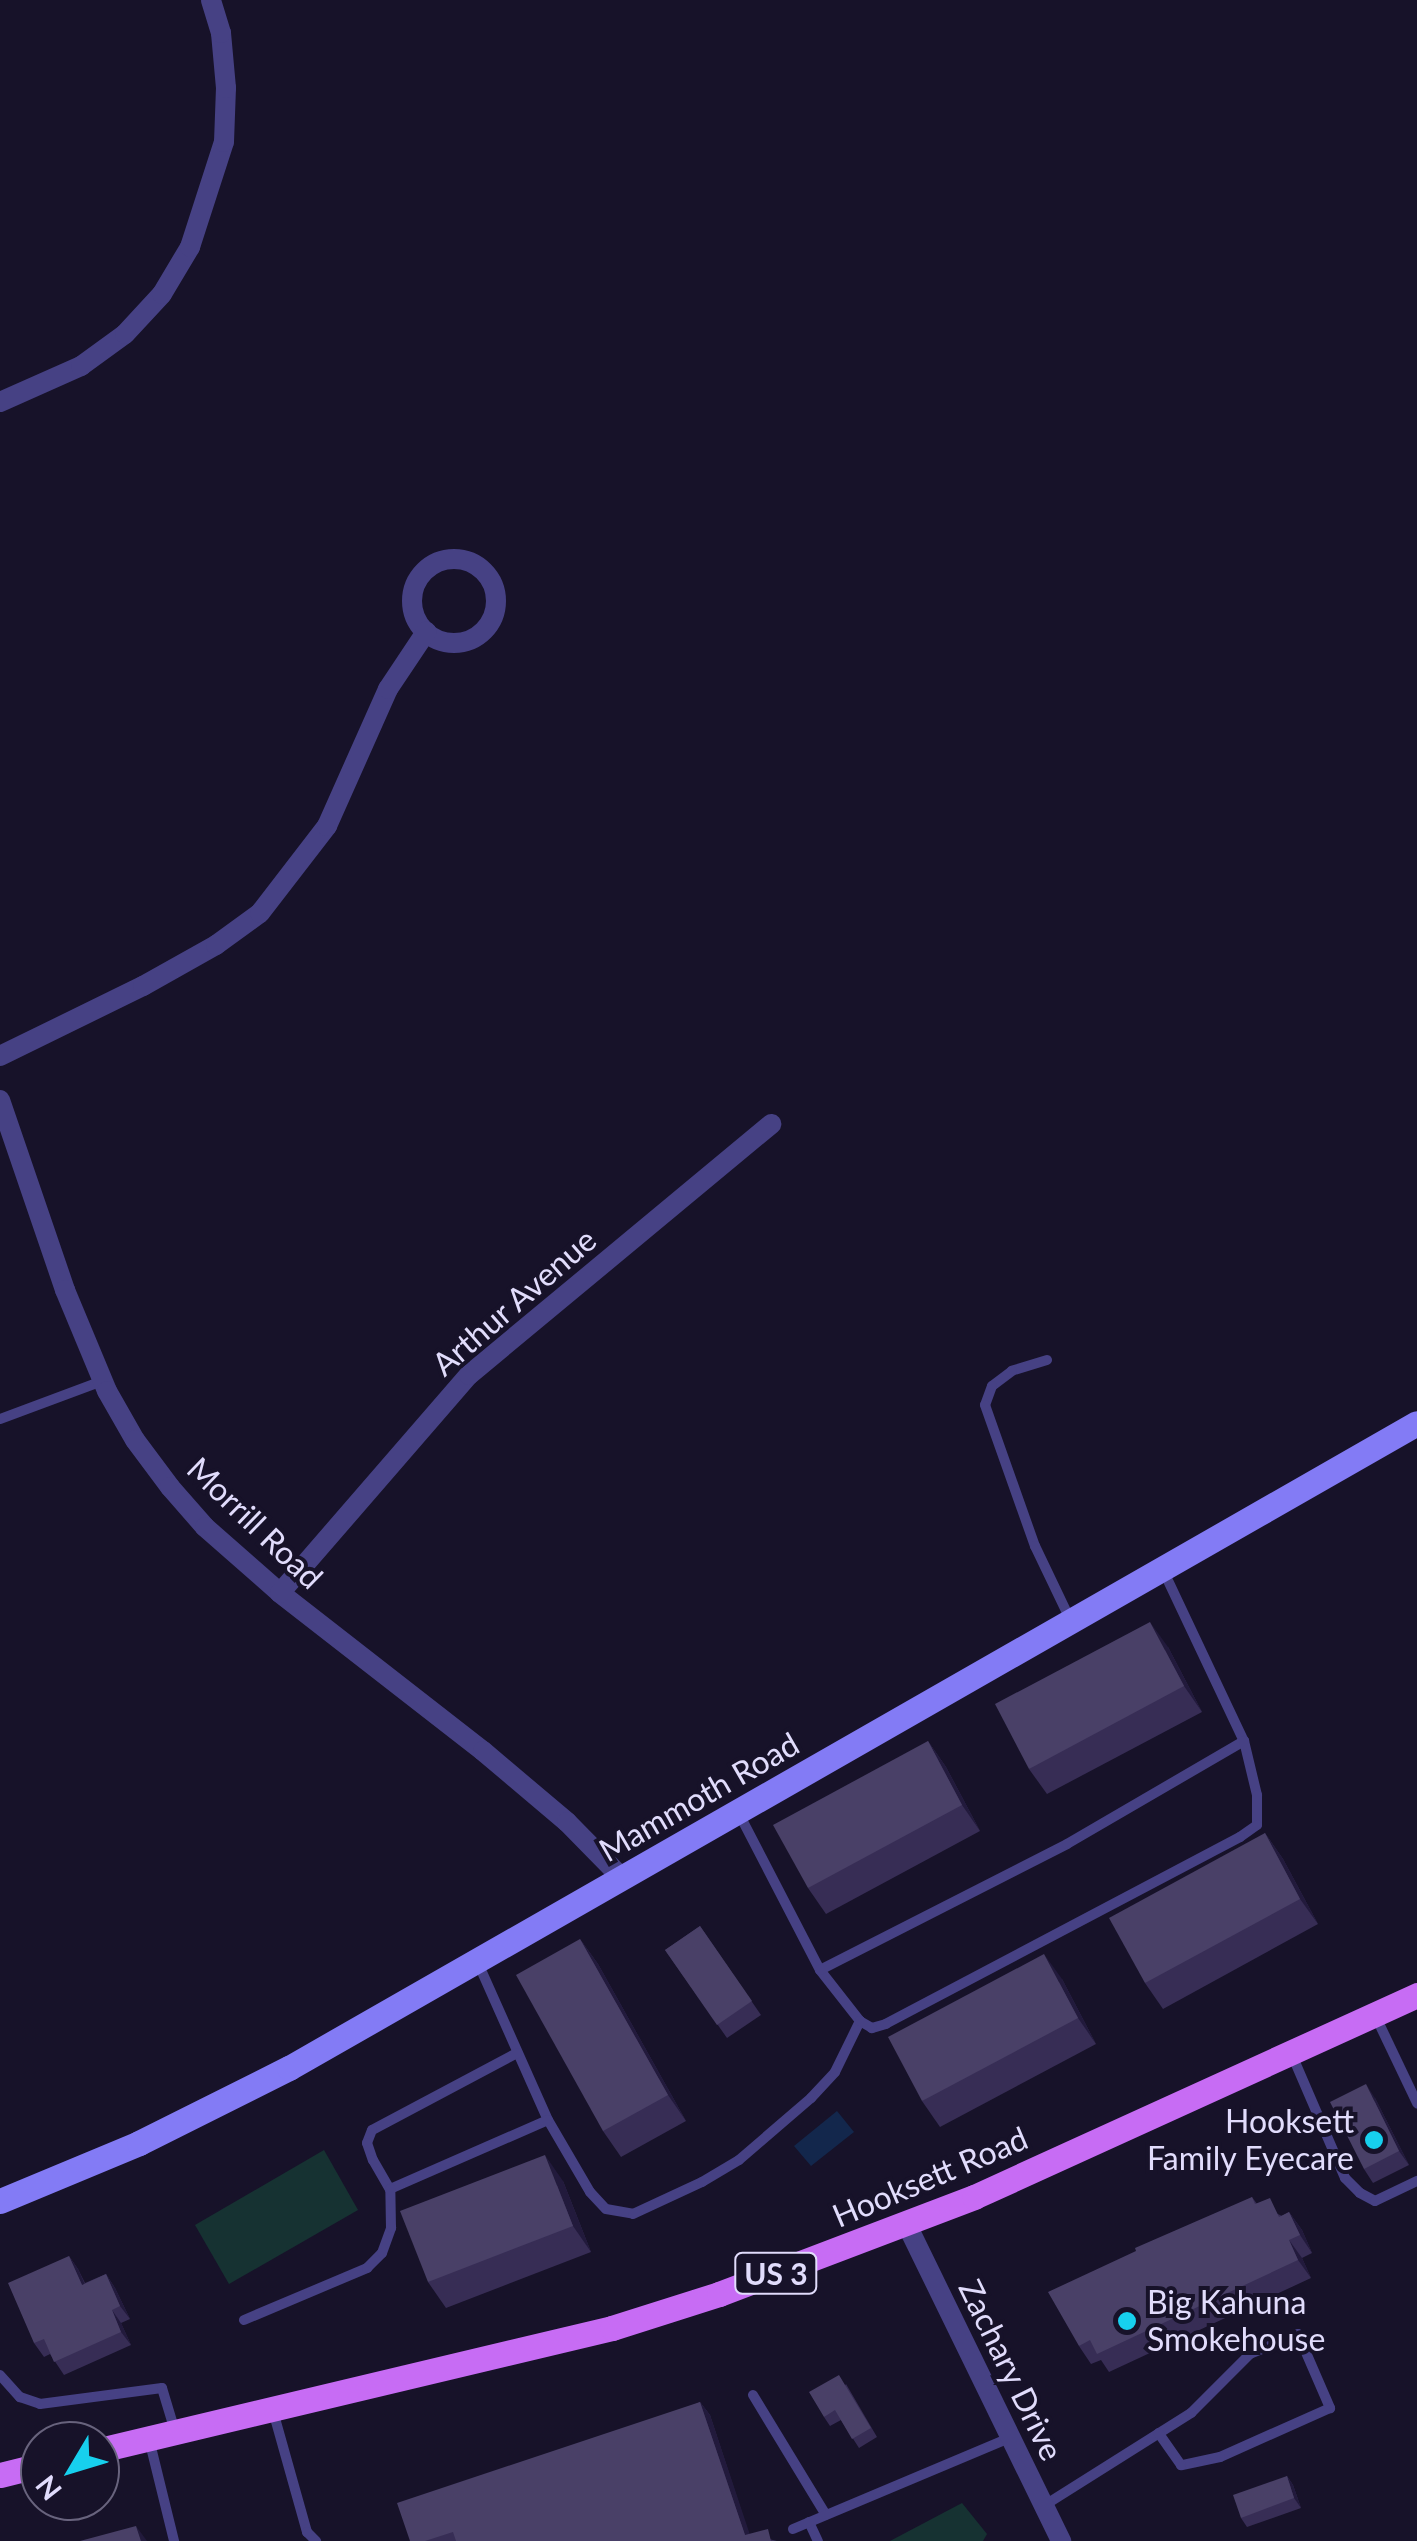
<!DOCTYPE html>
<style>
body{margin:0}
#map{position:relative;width:1417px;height:2541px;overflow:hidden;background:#171229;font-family:Lato,sans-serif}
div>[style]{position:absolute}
.green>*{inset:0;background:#163232}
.water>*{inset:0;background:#13274c}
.service>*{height:10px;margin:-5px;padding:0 5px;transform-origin:5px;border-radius:5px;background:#464184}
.minor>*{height:20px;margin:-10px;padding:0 10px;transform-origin:10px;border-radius:10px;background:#464184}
.minor>.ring{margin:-10px;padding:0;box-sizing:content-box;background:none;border:20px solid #464184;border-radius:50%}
.secondary>*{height:25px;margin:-12.5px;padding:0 12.5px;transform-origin:12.5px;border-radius:12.5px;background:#837bf5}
.primary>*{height:25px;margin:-12.5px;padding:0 12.5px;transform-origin:12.5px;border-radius:12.5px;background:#c76cf4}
.wall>*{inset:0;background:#372d55}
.shaded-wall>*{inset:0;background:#221a3c}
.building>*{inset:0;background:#494067}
.dots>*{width:28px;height:28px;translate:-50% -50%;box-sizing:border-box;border:5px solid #171229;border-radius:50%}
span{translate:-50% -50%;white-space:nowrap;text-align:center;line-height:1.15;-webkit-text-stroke:8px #171229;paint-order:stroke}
.shield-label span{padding:2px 8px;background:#171229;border:2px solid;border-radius:8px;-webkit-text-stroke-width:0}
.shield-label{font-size:30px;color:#e1dcfc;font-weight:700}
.street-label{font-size:32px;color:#e1dcfc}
.poi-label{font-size:32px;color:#e1dcfc}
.right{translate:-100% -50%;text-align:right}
.left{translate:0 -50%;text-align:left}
.north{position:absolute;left:20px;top:2421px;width:100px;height:100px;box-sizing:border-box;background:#171229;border:2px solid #68637d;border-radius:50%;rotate:232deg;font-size:28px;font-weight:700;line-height:40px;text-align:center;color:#e1dcfc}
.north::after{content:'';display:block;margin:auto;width:35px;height:45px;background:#17d0ee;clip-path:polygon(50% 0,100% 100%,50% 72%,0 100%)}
</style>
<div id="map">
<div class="green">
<i style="clip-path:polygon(324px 2150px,358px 2210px,229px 2284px,195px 2225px)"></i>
<i style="clip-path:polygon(962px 2503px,987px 2534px,983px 2541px,890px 2541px)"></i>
</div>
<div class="water">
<i style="clip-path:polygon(837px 2111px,854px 2132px,811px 2166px,794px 2146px)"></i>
</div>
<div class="service">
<i style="left:1047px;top:1360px;width:37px;rotate:163deg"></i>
<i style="left:1012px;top:1371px;width:25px;rotate:143deg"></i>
<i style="left:992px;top:1386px;width:20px;rotate:110deg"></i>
<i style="left:985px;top:1405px;width:150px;rotate:70.5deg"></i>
<i style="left:1035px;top:1546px;width:81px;rotate:64.4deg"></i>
<i style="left:0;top:1419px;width:109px;rotate:-20.4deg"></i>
<i style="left:1163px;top:1570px;width:189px;rotate:64.7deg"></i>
<i style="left:478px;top:1963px;width:172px;rotate:66deg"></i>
<i style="left:548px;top:2120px;width:83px;rotate:59.7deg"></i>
<i style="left:590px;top:2192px;width:23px;rotate:47deg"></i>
<i style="left:606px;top:2209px;width:27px;rotate:10deg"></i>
<i style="left:633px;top:2214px;width:76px;rotate:-24.9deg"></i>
<i style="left:702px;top:2182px;width:43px;rotate:-30.7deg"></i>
<i style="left:739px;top:2160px;width:95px;rotate:-40.7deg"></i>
<i style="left:811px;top:2098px;width:35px;rotate:-47deg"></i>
<i style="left:835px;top:2072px;width:57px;rotate:-63.9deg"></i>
<i style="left:860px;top:2021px;width:65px;rotate:-128.1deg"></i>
<i style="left:820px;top:1970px;width:176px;rotate:-117.4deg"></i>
<i style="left:820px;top:1970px;width:277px;rotate:-27deg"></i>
<i style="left:1067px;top:1844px;width:205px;rotate:-30.2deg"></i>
<i style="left:1244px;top:1741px;width:56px;rotate:76.5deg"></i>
<i style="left:1257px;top:1795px;width:30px;rotate:90deg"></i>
<i style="left:1257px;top:1825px;width:21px;rotate:145deg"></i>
<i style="left:1240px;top:1837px;width:400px;rotate:152.2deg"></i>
<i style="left:886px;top:2024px;width:15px;rotate:164deg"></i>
<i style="left:872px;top:2028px;width:14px;rotate:-150deg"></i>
<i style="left:1375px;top:2015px;width:98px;rotate:64.5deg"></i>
<i style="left:517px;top:2053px;width:164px;rotate:152deg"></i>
<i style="left:372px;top:2130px;width:14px;rotate:111deg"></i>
<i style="left:367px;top:2143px;width:18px;rotate:71deg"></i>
<i style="left:373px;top:2160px;width:34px;rotate:60deg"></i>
<i style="left:390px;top:2189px;width:172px;rotate:-23.6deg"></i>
<i style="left:1292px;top:2055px;width:134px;rotate:66.7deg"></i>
<i style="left:1345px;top:2178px;width:21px;rotate:45deg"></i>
<i style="left:1360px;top:2193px;width:17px;rotate:28deg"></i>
<i style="left:1375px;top:2201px;width:47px;rotate:-25.5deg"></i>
<i style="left:244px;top:2320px;width:134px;rotate:-22.9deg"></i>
<i style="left:367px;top:2268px;width:21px;rotate:-45deg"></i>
<i style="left:382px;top:2253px;width:27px;rotate:-70deg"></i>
<i style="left:391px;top:2228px;width:39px;rotate:-91deg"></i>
<i style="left:0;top:2375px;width:30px;rotate:48deg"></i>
<i style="left:20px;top:2397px;width:21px;rotate:19deg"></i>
<i style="left:40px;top:2404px;width:123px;rotate:-7.5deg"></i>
<i style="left:162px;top:2388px;width:45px;rotate:73.2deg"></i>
<i style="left:753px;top:2395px;width:140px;rotate:58.7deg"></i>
<i style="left:273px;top:2411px;width:126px;rotate:74.3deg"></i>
<i style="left:307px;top:2532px;width:13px;rotate:45deg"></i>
<i style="left:149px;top:2439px;width:105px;rotate:76.2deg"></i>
<i style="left:1045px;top:2505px;width:173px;rotate:-32.2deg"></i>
<i style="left:1191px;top:2413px;width:83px;rotate:-45deg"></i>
<i style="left:1250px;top:2354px;width:52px;rotate:-22.6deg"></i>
<i style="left:1298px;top:2334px;width:81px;rotate:66.6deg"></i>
<i style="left:1330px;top:2408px;width:120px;rotate:156deg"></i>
<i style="left:1220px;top:2457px;width:40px;rotate:168deg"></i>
<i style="left:1181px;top:2465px;width:39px;rotate:-125deg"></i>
<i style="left:809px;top:2522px;width:21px;rotate:65deg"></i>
<i style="left:793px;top:2529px;width:235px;rotate:-22.8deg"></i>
</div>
<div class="minor">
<i style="left:0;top:402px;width:89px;rotate:-24deg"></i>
<i style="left:81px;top:366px;width:54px;rotate:-36deg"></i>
<i style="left:125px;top:334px;width:54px;rotate:-47.2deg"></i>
<i style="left:162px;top:294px;width:55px;rotate:-59.2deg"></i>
<i style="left:190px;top:247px;width:110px;rotate:-72.1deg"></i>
<i style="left:224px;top:142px;width:54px;rotate:-87.9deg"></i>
<i style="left:226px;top:88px;width:55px;rotate:-95.2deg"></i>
<i style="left:221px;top:33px;width:34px;rotate:-107deg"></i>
<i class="ring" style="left:412px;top:559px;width:64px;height:64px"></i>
<i style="left:0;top:1056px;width:159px;rotate:-26.1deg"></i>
<i style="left:143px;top:986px;width:84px;rotate:-29.3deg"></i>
<i style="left:216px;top:945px;width:54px;rotate:-36deg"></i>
<i style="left:260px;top:913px;width:110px;rotate:-52.4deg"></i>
<i style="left:327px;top:826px;width:150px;rotate:-66deg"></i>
<i style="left:388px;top:689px;width:69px;rotate:-56.3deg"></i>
<i style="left:0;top:1100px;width:201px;rotate:71.1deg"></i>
<i style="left:65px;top:1290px;width:109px;rotate:67.4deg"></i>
<i style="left:107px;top:1391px;width:56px;rotate:60.3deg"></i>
<i style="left:135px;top:1440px;width:59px;rotate:53.3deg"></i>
<i style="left:170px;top:1487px;width:53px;rotate:48.8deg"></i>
<i style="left:205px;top:1527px;width:100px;rotate:41.3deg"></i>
<i style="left:280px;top:1593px;width:257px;rotate:37.9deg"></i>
<i style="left:483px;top:1751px;width:110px;rotate:40.2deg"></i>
<i style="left:567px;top:1822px;width:78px;rotate:45.5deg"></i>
<i style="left:280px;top:1593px;width:289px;rotate:-49.1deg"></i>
<i style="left:469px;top:1375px;width:393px;rotate:-39.7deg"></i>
<i style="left:907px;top:2225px;width:352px;rotate:64deg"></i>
</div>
<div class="secondary">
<i style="left:0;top:2201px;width:151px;rotate:-22.6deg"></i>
<i style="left:139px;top:2143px;width:168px;rotate:-26.6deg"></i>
<i style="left:289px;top:2068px;width:1299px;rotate:-29.76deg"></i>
</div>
<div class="primary">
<i style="left:100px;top:2450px;width:526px;rotate:-13.4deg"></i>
<i style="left:612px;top:2328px;width:112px;rotate:-17.6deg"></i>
<i style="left:719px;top:2294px;width:273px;rotate:-20.8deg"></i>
<i style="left:974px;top:2197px;width:487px;rotate:-24.5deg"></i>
<i style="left:0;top:2475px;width:41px;rotate:-14deg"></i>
</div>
<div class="wall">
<i style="clip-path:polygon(1168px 1647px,1202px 1712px,1047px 1794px,1029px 1769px)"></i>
<i style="clip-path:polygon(928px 1741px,946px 1767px,980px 1831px,826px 1914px,808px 1888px)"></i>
<i style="clip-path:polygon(1265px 1833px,1283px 1859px,1318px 1924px,1163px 2009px,1145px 1983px)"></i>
<i style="clip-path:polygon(700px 1926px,761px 2015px,727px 2038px,665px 1950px)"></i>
<i style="clip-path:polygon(580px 1939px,598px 1964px,686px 2121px,621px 2157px,603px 2131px)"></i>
<i style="clip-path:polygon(1062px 1979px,1096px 2044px,940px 2127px,922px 2101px)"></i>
<i style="clip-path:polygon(1375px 2098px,1409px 2165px,1373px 2183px,1364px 2169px)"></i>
<i style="clip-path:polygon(563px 2181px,591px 2252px,446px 2308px,428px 2282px)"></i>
<i style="clip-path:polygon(1252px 2197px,1257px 2204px,1282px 2216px,1289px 2212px,1302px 2230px,1312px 2253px,1302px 2258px,1311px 2278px,1109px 2372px,1101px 2360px,1091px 2364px,1079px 2346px)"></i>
<i style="clip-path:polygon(69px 2256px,78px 2269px,85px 2283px,106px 2274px,115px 2288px,130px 2319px,121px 2323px,131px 2345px,64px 2375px,50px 2354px,44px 2357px,34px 2343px)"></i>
<i style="clip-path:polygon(846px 2384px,877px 2437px,859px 2448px,841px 2420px,830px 2426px,824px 2417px)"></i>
<i style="clip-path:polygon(700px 2402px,710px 2415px,749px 2534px,777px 2541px,410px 2541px)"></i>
<i style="clip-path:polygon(1287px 2476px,1293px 2485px,1301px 2508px,1247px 2527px,1241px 2518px)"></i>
</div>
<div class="shaded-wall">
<i style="clip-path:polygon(1150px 1622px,1168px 1647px,1202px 1712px,1184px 1686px)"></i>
<i style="clip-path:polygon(928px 1741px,946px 1767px,980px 1831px,962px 1805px)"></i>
<i style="clip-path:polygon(1265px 1833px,1283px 1859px,1318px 1924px,1300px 1899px)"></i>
<i style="clip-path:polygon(580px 1939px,598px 1964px,686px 2121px,668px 2095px)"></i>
<i style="clip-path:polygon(1044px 1954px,1062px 1979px,1096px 2044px,1078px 2018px)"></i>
<i style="clip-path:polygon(1366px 2084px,1375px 2098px,1409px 2165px,1399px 2151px)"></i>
<i style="clip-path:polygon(545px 2155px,563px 2181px,591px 2252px,573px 2226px)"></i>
<i style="clip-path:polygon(1289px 2212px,1302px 2230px,1312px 2253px,1300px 2235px)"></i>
<i style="clip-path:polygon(1289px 2240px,1302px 2258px,1311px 2278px,1298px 2260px)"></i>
<i style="clip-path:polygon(69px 2256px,78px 2269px,91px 2298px,82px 2285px)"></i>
<i style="clip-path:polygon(106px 2274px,115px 2288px,130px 2319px,120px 2306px)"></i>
<i style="clip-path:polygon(112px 2310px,121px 2323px,131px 2345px,121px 2332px)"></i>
<i style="clip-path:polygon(700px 2402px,710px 2415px,752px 2541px,745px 2535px)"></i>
<i style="clip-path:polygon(1287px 2476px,1293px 2485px,1301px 2508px,1294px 2498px)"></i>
<i style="clip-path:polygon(136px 2526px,147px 2541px,141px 2541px)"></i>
</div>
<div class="building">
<i style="clip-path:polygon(1150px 1622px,1184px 1686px,1029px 1769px,995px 1704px)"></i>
<i style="clip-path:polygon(928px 1741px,962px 1805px,808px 1888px,773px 1825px)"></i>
<i style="clip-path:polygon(1265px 1833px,1300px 1899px,1145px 1983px,1109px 1918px)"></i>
<i style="clip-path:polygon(700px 1926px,752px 2001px,717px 2025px,665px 1950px)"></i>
<i style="clip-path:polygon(580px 1939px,668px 2095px,603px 2131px,516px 1975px)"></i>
<i style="clip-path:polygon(1044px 1954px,1078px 2018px,922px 2101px,888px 2037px)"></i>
<i style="clip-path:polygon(1366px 2084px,1399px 2151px,1364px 2169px,1330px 2102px)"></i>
<i style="clip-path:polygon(545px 2155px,573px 2226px,428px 2282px,400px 2211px)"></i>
<i style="clip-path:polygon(1252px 2197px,1255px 2204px,1270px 2198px,1279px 2217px,1289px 2212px,1300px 2235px,1289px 2240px,1298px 2260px,1097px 2354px,1090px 2340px,1079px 2346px,1048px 2292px,1136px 2251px,1135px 2248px)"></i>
<i style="clip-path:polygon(69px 2256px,82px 2285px,106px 2274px,120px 2306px,112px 2310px,121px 2332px,54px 2362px,44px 2339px,34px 2343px,8px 2283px)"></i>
<i style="clip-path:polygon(839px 2375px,871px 2428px,852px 2439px,835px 2410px,824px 2417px,809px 2392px)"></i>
<i style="clip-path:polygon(700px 2402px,745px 2535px,768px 2529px,771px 2541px,456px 2541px,453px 2532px,425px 2541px,410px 2541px,397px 2503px)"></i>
<i style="clip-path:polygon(1287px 2476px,1294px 2498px,1241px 2518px,1233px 2495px)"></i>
<i style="clip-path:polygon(136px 2526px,141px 2541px,80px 2541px)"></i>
</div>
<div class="dots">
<i style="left:1374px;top:2140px;background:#17d0ee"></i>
<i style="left:1127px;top:2321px;background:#17d0ee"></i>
</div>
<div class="shield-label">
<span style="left:776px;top:2273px">US 3</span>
</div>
<div class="street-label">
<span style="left:514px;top:1302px;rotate:-41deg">Arthur Avenue</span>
<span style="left:255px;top:1523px;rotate:44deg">Morrill Road</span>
<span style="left:699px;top:1797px;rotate:-30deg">Mammoth Road</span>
<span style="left:930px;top:2177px;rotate:-23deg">Hooksett Road</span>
<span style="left:1011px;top:2370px;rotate:64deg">Zachary Drive</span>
</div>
<div class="poi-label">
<span class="right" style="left:1354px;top:2140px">Hooksett<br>Family Eyecare</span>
<span class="left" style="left:1147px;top:2321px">Big Kahuna<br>Smokehouse</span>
</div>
<div class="north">N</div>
</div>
